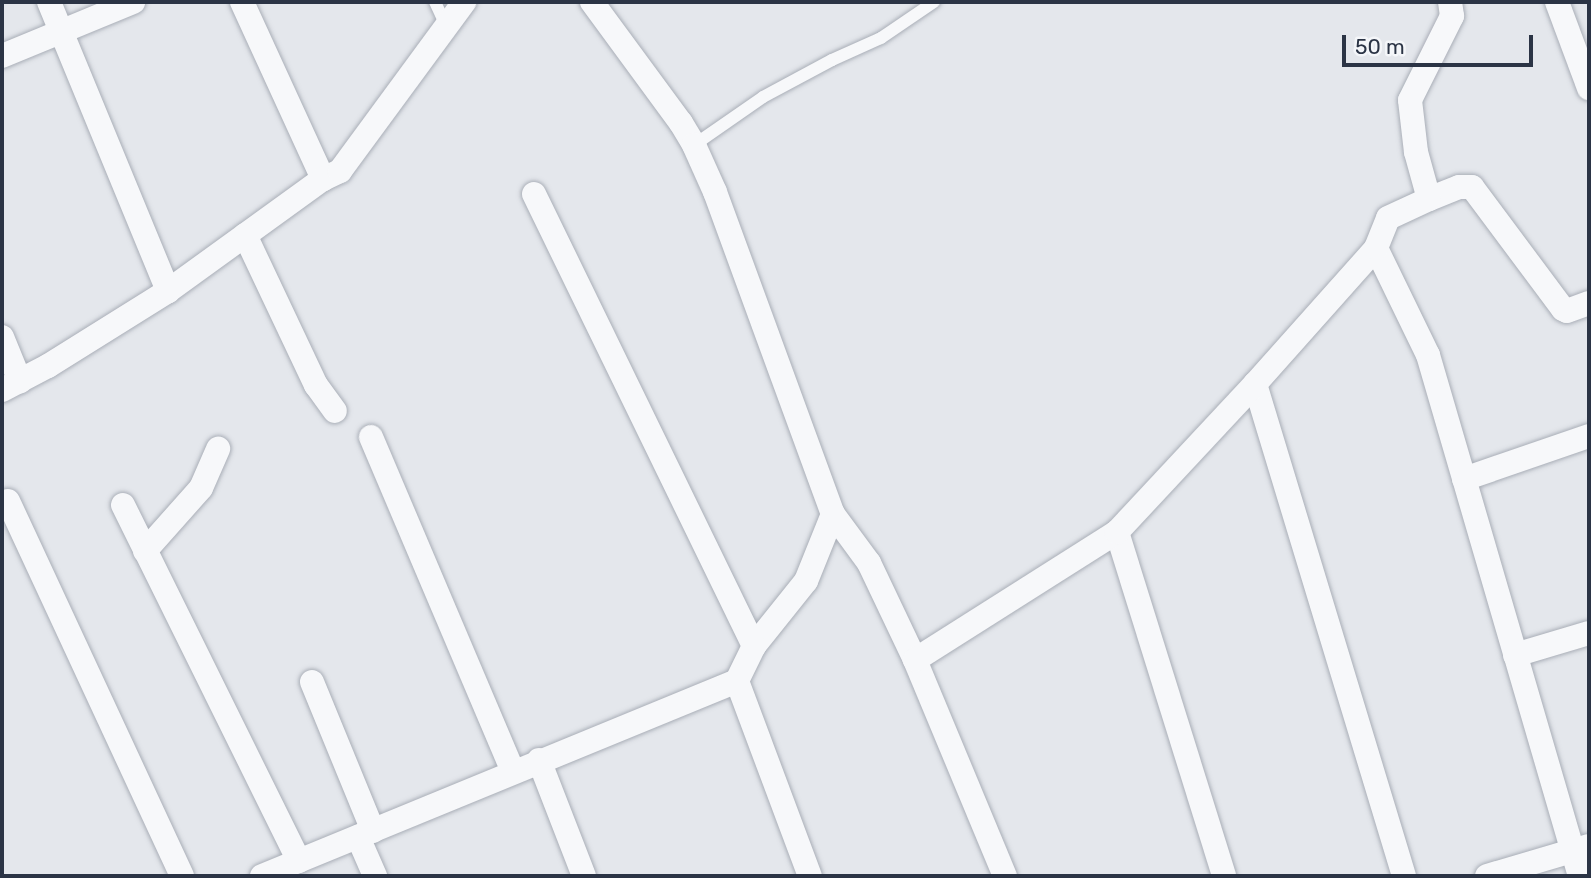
<!DOCTYPE html>
<style>
body{margin:0}
#map{position:relative;width:1591px;height:878px;overflow:hidden;background:#e4e7ec;font-family:Rubik,sans-serif}
div>[style]{position:absolute}
.roads{filter:drop-shadow(0 0 2px #a9aeb7) drop-shadow(0 0 2px #a9aeb7)}
.lane>*{height:12px;margin:-6px;padding:0 6px;transform-origin:6px;border-radius:6px;background:#f7f8fa}
.street>*{height:24px;margin:-12px;padding:0 12px;transform-origin:12px;border-radius:12px;background:#f7f8fa}
span{translate:-50% -50%;white-space:nowrap;text-align:center;line-height:1.15;-webkit-text-stroke:5px #f4f6f9;paint-order:stroke}
.frame{position:absolute;inset:0;border:4px solid #2b3445;pointer-events:none}
.scale{position:absolute;left:1342px;top:35px;width:191px;height:32px;box-sizing:border-box;border:4px solid #2b3445;border-top:0;padding-left:9px;font-size:21px;line-height:24px;white-space:nowrap;color:#2b3445;-webkit-text-stroke:5px #f4f6f9;paint-order:stroke}
</style>
<div id="map">
<div class="roads">
<div class="lane">
<i style="left:435px;top:2px;width:26px;rotate:65deg"></i>
<i style="left:694px;top:145px;width:84px;rotate:-34.8deg"></i>
<i style="left:763px;top:97px;width:78px;rotate:-28.2deg"></i>
<i style="left:832px;top:60px;width:54px;rotate:-24.2deg"></i>
<i style="left:881px;top:38px;width:64px;rotate:-34.2deg"></i>
</div>
<div class="street">
<i style="left:49px;top:2px;width:313px;rotate:67.6deg"></i>
<i style="left:242px;top:2px;width:195px;rotate:65.4deg"></i>
<i style="left:592px;top:2px;width:150px;rotate:53.7deg"></i>
<i style="left:681px;top:123px;width:26px;rotate:59deg"></i>
<i style="left:694px;top:145px;width:51px;rotate:65.9deg"></i>
<i style="left:715px;top:192px;width:343px;rotate:69.9deg"></i>
<i style="left:833px;top:514px;width:72px;rotate:111.9deg"></i>
<i style="left:806px;top:581px;width:83px;rotate:128.7deg"></i>
<i style="left:754px;top:646px;width:39px;rotate:116deg"></i>
<i style="left:737px;top:681px;width:208px;rotate:69.5deg"></i>
<i style="left:1557px;top:2px;width:92px;rotate:69.6deg"></i>
<i style="left:2px;top:56px;width:142px;rotate:-22.4deg"></i>
<i style="left:534px;top:194px;width:503px;rotate:64.05deg"></i>
<i style="left:1429px;top:199px;width:32px;rotate:-22deg"></i>
<i style="left:1459px;top:187px;width:13px"></i>
<i style="left:1472px;top:187px;width:152px;rotate:53.3deg"></i>
<i style="left:1563px;top:309px;width:4px;rotate:27deg"></i>
<i style="left:1567px;top:311px;width:23px;rotate:-20deg"></i>
<i style="left:245px;top:235px;width:166px;rotate:64.7deg"></i>
<i style="left:316px;top:385px;width:32px;rotate:54deg"></i>
<i style="left:1376px;top:248px;width:119px;rotate:64.1deg"></i>
<i style="left:1428px;top:355px;width:543px;rotate:73.74deg"></i>
<i style="left:2px;top:337px;width:48px;rotate:67.8deg"></i>
<i style="left:1255px;top:384px;width:514px;rotate:73.15deg"></i>
<i style="left:2px;top:390px;width:52px;rotate:-27.6deg"></i>
<i style="left:48px;top:366px;width:142px;rotate:-32deg"></i>
<i style="left:168px;top:291px;width:191px;rotate:-35.9deg"></i>
<i style="left:323px;top:179px;width:19px;rotate:-25deg"></i>
<i style="left:340px;top:171px;width:210px;rotate:-53.7deg"></i>
<i style="left:371px;top:437px;width:363px;rotate:67deg"></i>
<i style="left:1464px;top:479px;width:132px;rotate:-19deg"></i>
<i style="left:8px;top:501px;width:413px;rotate:65.1deg"></i>
<i style="left:123px;top:505px;width:397px;rotate:63.7deg"></i>
<i style="left:833px;top:514px;width:61px;rotate:53.7deg"></i>
<i style="left:869px;top:563px;width:107px;rotate:64.6deg"></i>
<i style="left:915px;top:660px;width:234px;rotate:67.4deg"></i>
<i style="left:1117px;top:532px;width:360px;rotate:72.7deg"></i>
<i style="left:145px;top:551px;width:84px;rotate:-48.4deg"></i>
<i style="left:201px;top:488px;width:43px;rotate:-66.4deg"></i>
<i style="left:1515px;top:655px;width:77px;rotate:-16.6deg"></i>
<i style="left:915px;top:660px;width:239px;rotate:-32.4deg"></i>
<i style="left:1117px;top:532px;width:202px;rotate:-47deg"></i>
<i style="left:1255px;top:384px;width:182px;rotate:-48.3deg"></i>
<i style="left:1376px;top:248px;width:32px;rotate:-68deg"></i>
<i style="left:1388px;top:218px;width:45px;rotate:-24.9deg"></i>
<i style="left:1429px;top:199px;width:49px;rotate:-105.5deg"></i>
<i style="left:1416px;top:152px;width:52px;rotate:-96.6deg"></i>
<i style="left:1410px;top:100px;width:94px;rotate:-63.4deg"></i>
<i style="left:1452px;top:16px;width:14px;rotate:-98deg"></i>
<i style="left:312px;top:682px;width:161px;rotate:67.7deg"></i>
<i style="left:539px;top:760px;width:124px;rotate:68.8deg"></i>
<i style="left:358px;top:837px;width:43px;rotate:66.4deg"></i>
<i style="left:262px;top:876px;width:513px;rotate:-22.32deg"></i>
<i style="left:1487px;top:876px;width:106px;rotate:-16.4deg"></i>
</div>
</div>
<div class="frame"></div>
<div class="scale">50 m</div>
</div>
